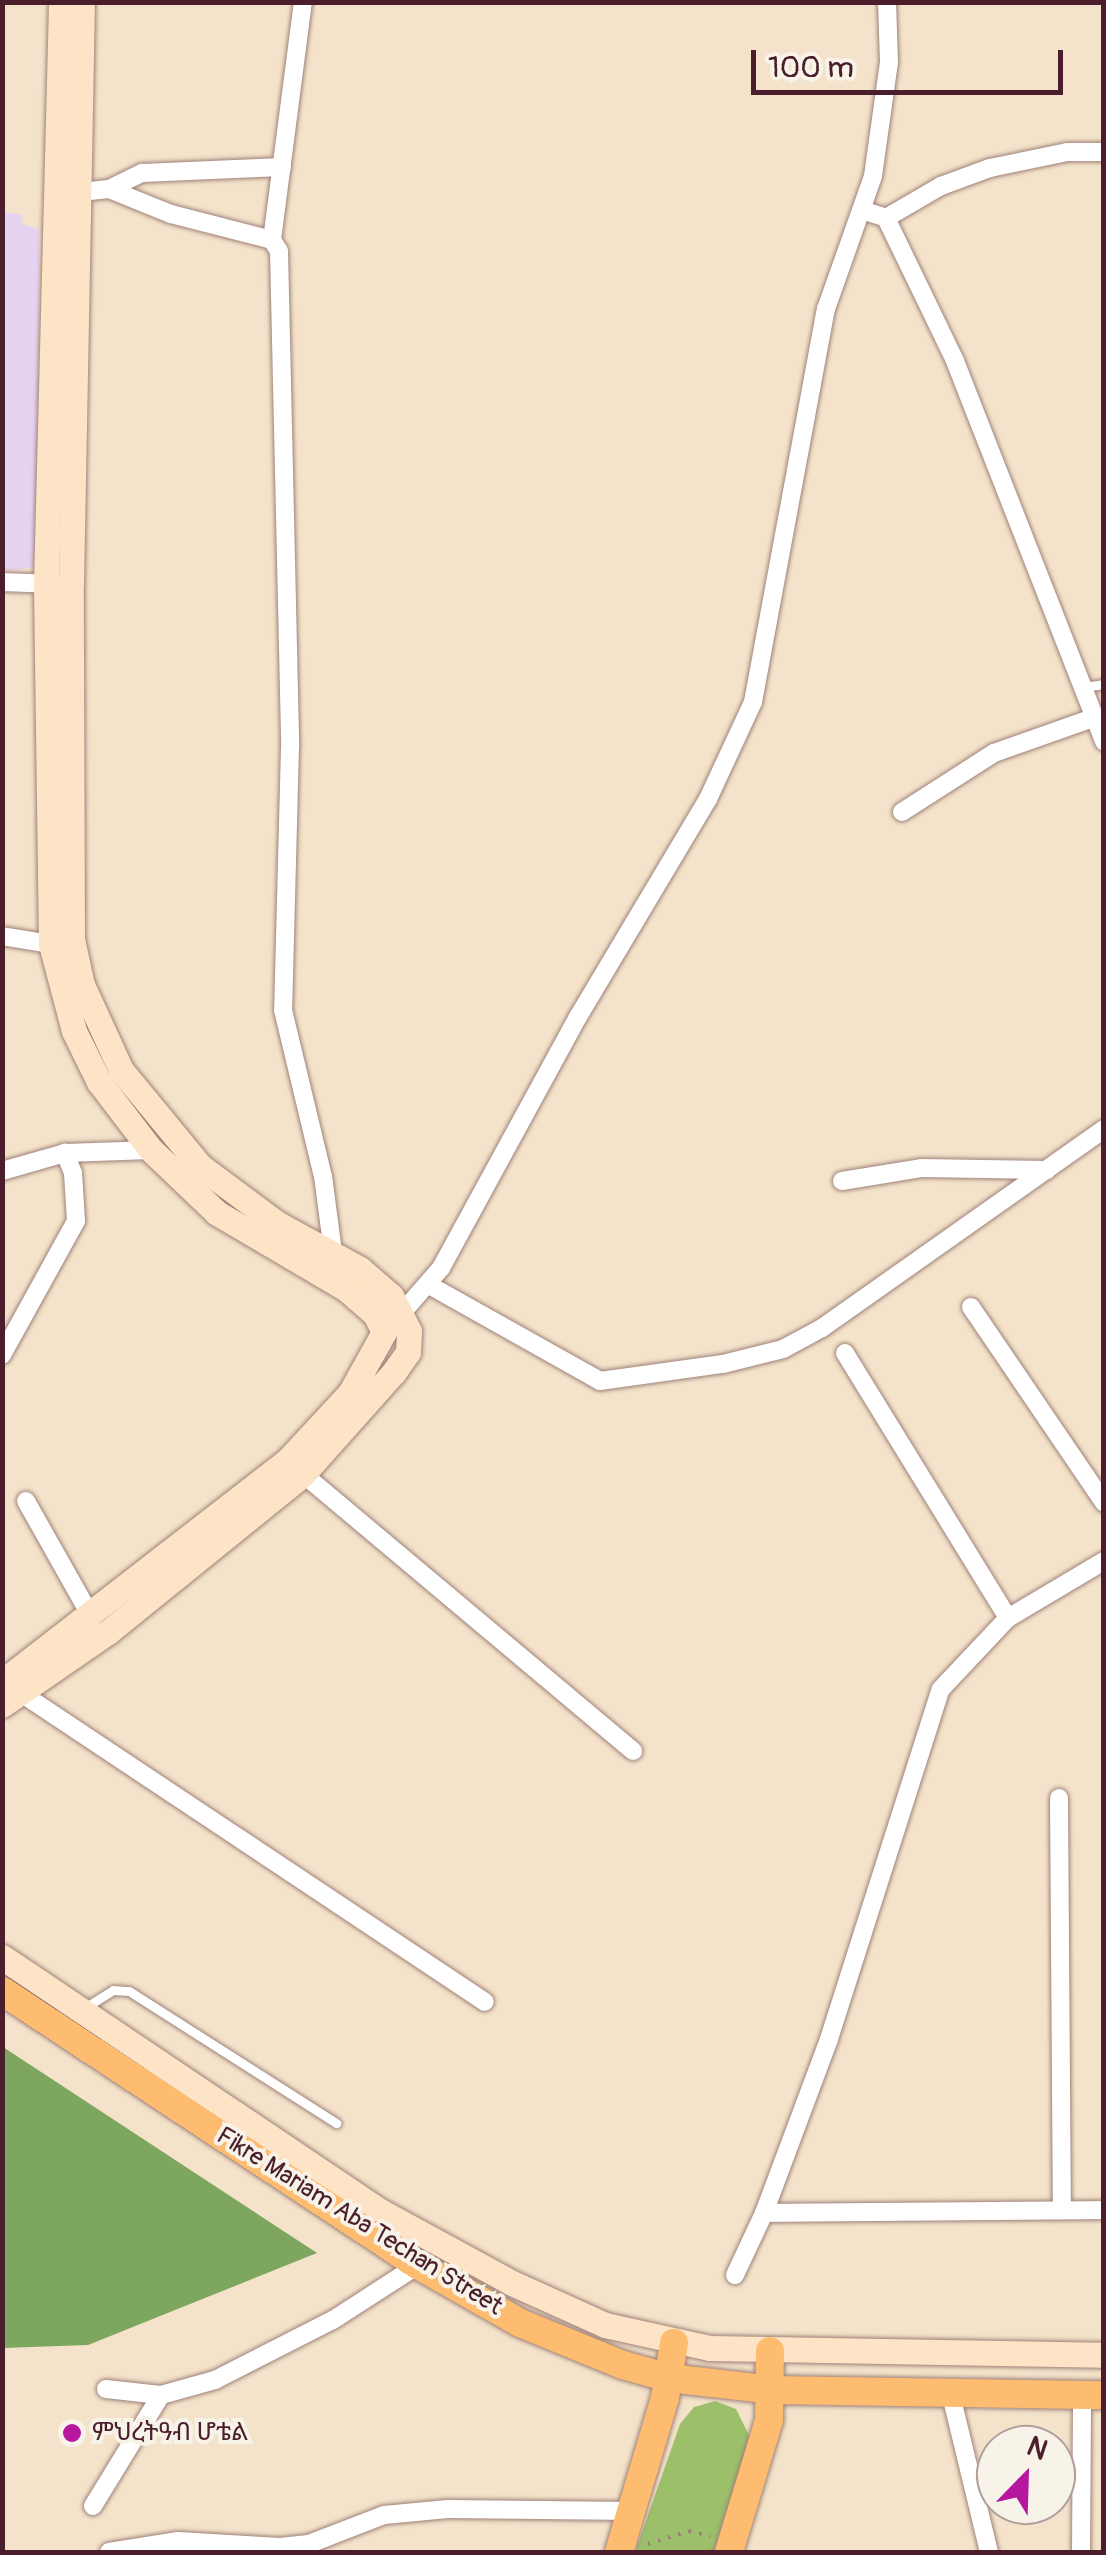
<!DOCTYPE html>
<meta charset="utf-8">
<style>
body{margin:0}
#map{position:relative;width:1106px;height:2555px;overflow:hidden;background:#f4e3ca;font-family:Pangolin,"Noto Sans Ethiopic",sans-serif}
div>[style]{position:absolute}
.built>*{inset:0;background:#e5d3f1}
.green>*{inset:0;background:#9cc06a}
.forest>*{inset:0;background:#7da65e}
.path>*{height:4px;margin-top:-2px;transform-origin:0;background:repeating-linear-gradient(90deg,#9f817a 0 2.5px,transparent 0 10.5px)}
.roads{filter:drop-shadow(0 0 2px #9f817a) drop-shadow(0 0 2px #9f817a)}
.lane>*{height:9px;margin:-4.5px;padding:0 4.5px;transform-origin:4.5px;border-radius:4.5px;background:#fff}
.street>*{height:18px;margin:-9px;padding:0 9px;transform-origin:9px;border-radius:9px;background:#fff}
.secondary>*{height:25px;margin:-12.5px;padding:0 12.5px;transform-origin:12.5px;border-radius:12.5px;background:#fee4c6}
.primary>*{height:28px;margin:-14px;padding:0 14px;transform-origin:14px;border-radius:14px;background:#fdbc70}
.dots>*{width:28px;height:28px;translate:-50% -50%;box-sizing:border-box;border:5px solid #f7f3e8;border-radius:50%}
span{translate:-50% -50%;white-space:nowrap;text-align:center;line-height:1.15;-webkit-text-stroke:8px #f7f3e8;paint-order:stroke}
.street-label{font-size:25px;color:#4a1f2b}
.poi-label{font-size:25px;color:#4a1f2b}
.left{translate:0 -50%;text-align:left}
.frame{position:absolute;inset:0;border:5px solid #4a1f2b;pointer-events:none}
.north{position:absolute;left:976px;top:2425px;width:100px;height:100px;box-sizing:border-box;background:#f7f3e8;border:2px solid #b29e9c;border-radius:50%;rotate:23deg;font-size:28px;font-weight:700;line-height:40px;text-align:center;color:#4a1f2b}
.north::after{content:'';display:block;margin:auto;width:35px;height:45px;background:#b5179e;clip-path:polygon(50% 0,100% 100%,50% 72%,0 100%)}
.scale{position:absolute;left:751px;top:50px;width:312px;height:45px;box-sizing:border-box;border:5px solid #4a1f2b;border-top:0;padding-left:12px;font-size:30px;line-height:35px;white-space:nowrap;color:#4a1f2b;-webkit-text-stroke:8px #f7f3e8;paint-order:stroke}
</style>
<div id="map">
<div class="built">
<i style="clip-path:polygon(2px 212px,21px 214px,23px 224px,39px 230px,38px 567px,11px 570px,2px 569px)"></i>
</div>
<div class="green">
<i style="clip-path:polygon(715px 2401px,736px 2409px,750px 2437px,714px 2552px,635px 2552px,680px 2424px,694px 2407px)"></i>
</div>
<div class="forest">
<i style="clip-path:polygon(3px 2047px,317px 2253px,88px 2345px,3px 2348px)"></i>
</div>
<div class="path">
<i style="left:648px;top:2544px;width:43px;rotate:-17.6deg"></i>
<i style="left:689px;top:2531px;width:22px;rotate:13deg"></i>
</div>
<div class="roads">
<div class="lane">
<i style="left:1083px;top:687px;width:21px;rotate:-8deg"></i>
<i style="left:86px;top:2007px;width:32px;rotate:-32deg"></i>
<i style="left:113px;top:1990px;width:16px;rotate:4deg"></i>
<i style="left:129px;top:1991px;width:246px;rotate:32.5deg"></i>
</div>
<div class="street">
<i style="left:109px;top:189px;width:37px;rotate:-26deg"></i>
<i style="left:142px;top:173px;width:140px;rotate:-2.5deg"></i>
<i style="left:71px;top:193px;width:38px;rotate:-6deg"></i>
<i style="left:109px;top:189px;width:67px;rotate:22deg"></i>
<i style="left:171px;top:214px;width:104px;rotate:14.4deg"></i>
<i style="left:272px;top:240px;width:13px;rotate:58deg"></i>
<i style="left:279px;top:251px;width:496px;rotate:88.7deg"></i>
<i style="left:290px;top:747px;width:263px;rotate:91.5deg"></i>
<i style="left:283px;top:1010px;width:171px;rotate:76.5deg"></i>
<i style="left:323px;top:1176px;width:77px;rotate:82.5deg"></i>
<i style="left:865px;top:211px;width:22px;rotate:18deg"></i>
<i style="left:886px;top:218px;width:159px;rotate:64.2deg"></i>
<i style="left:955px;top:361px;width:409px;rotate:68.6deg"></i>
<i style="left:886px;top:218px;width:64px;rotate:-30.2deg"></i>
<i style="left:941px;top:186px;width:52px;rotate:-20.2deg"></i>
<i style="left:990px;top:168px;width:79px;rotate:-11.7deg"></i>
<i style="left:1067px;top:152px;width:37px"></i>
<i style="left:272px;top:240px;width:240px;rotate:-82.6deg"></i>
<i style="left:2px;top:582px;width:54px;rotate:2.1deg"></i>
<i style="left:902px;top:812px;width:109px;rotate:-32.7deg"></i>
<i style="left:994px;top:753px;width:105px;rotate:-19.5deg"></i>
<i style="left:2px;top:936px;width:50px;rotate:9.3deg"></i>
<i style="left:2px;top:1171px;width:66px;rotate:-15.9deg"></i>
<i style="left:65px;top:1153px;width:86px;rotate:-2deg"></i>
<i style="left:842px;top:1181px;width:80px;rotate:-9.3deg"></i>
<i style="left:921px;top:1168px;width:126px;rotate:0.9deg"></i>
<i style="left:429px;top:1285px;width:196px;rotate:29.3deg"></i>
<i style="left:600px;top:1381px;width:124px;rotate:-7.9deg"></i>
<i style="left:723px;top:1364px;width:62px;rotate:-14deg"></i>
<i style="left:783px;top:1349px;width:44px;rotate:-28.3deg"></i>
<i style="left:822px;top:1328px;width:345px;rotate:-35.2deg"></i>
<i style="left:971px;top:1307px;width:237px;rotate:55.8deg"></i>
<i style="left:394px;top:1322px;width:72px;rotate:-49deg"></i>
<i style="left:441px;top:1268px;width:286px;rotate:-61.4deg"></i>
<i style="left:578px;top:1017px;width:254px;rotate:-59.2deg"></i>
<i style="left:708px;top:799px;width:107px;rotate:-65.1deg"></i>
<i style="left:753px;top:702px;width:400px;rotate:-79.5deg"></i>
<i style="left:826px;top:309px;width:141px;rotate:-70.5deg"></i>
<i style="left:873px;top:176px;width:115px;rotate:-82deg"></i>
<i style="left:889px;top:62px;width:60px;rotate:-91.9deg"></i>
<i style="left:2px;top:1355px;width:153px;rotate:-61.1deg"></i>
<i style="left:76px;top:1221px;width:48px;rotate:-93.6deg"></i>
<i style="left:73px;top:1173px;width:22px;rotate:-112deg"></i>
<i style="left:303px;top:1474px;width:431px;rotate:40deg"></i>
<i style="left:26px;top:1501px;width:134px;rotate:60.6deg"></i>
<i style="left:1008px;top:1618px;width:112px;rotate:-30.7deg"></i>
<i style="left:21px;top:1693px;width:557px;rotate:33.66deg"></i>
<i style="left:1059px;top:1798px;width:412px;rotate:89.6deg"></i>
<i style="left:764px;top:2213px;width:186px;rotate:-69.5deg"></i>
<i style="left:829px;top:2039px;width:367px;rotate:-72.3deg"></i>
<i style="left:941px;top:1689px;width:98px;rotate:-46.7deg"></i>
<i style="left:1008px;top:1618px;width:311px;rotate:-121.6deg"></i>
<i style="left:735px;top:2275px;width:68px;rotate:-64.9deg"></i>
<i style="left:764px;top:2213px;width:340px;rotate:-0.5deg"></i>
<i style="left:106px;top:2389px;width:55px;rotate:6.2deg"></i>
<i style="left:161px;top:2395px;width:56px;rotate:-15.5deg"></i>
<i style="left:215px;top:2380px;width:132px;rotate:-27deg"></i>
<i style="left:333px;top:2320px;width:101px;rotate:-32.9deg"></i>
<i style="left:950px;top:2391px;width:166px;rotate:76.4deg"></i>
<i style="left:93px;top:2506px;width:130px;rotate:-58.5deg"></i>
<i style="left:109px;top:2552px;width:70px;rotate:-9.1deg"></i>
<i style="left:178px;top:2541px;width:102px;rotate:3.4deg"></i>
<i style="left:280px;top:2547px;width:29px;rotate:-6deg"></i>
<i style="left:309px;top:2544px;width:80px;rotate:-21.1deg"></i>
<i style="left:384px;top:2515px;width:64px;rotate:-5.4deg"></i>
<i style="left:448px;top:2509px;width:185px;rotate:0.6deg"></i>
<i style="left:1081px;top:2552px;width:158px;rotate:-89.6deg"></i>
</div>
<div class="secondary">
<i style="left:2px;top:1682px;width:361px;rotate:-37.8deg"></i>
<i style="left:287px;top:1461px;width:93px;rotate:-47.2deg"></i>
<i style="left:350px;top:1393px;width:70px;rotate:-60.9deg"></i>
<i style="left:384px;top:1332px;width:20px;rotate:-117deg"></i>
<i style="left:375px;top:1314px;width:38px;rotate:-139deg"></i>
<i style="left:346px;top:1289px;width:150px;rotate:-149.5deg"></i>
<i style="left:217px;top:1213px;width:91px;rotate:-136.3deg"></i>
<i style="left:151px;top:1150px;width:86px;rotate:-127.4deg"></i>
<i style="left:99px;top:1082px;width:57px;rotate:-116.1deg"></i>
<i style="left:74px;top:1031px;width:90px;rotate:-104.8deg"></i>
<i style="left:51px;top:944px;width:360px;rotate:-90.8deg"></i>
<i style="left:46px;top:584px;width:582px;rotate:-88.52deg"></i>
<i style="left:2px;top:1705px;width:129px;rotate:-34.6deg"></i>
<i style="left:108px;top:1632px;width:251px;rotate:-39deg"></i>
<i style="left:303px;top:1474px;width:137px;rotate:-48.3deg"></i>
<i style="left:394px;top:1372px;width:24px;rotate:-55deg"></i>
<i style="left:408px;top:1352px;width:21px;rotate:-87deg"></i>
<i style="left:409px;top:1331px;width:39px;rotate:-117deg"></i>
<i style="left:391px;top:1296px;width:41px;rotate:-138.9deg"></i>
<i style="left:360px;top:1269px;width:94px;rotate:-151.2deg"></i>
<i style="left:278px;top:1224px;width:97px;rotate:-143.4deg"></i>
<i style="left:200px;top:1166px;width:124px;rotate:-129.5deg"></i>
<i style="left:121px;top:1070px;width:94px;rotate:-114.6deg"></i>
<i style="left:82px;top:985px;width:47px;rotate:-102.3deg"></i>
<i style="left:72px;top:939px;width:355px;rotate:-90.2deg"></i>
<i style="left:71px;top:584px;width:582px;rotate:-88.92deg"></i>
<i style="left:2px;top:1957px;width:455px;rotate:33.9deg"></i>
<i style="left:380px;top:2211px;width:150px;rotate:28.6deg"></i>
<i style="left:512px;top:2283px;width:102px;rotate:24.3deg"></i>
<i style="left:605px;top:2325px;width:107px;rotate:12.4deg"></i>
<i style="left:710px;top:2348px;width:394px;rotate:1deg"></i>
</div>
<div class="primary">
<i style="left:2px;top:1991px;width:498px;rotate:33.4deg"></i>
<i style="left:418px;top:2265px;width:117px;rotate:29.6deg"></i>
<i style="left:520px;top:2323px;width:111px;rotate:22.2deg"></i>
<i style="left:623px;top:2365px;width:48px;rotate:15.8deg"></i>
<i style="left:669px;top:2378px;width:104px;rotate:6.6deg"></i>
<i style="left:772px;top:2390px;width:332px;rotate:0.9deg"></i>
<i style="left:619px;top:2552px;width:161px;rotate:-73.4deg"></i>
<i style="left:665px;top:2398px;width:56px;rotate:-80.7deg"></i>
<i style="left:729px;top:2552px;width:138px;rotate:-73.1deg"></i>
<i style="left:769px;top:2420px;width:69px;rotate:-89.2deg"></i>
</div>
</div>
<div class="dots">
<i style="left:72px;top:2433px;background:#b5179e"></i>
</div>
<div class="street-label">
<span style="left:359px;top:2222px;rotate:32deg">Fikre Mariam Aba Techan Street</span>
</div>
<div class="poi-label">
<span class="left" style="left:92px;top:2433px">ምህረትዓብ ሆቴል</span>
</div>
<div class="frame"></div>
<div class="north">N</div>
<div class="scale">100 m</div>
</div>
